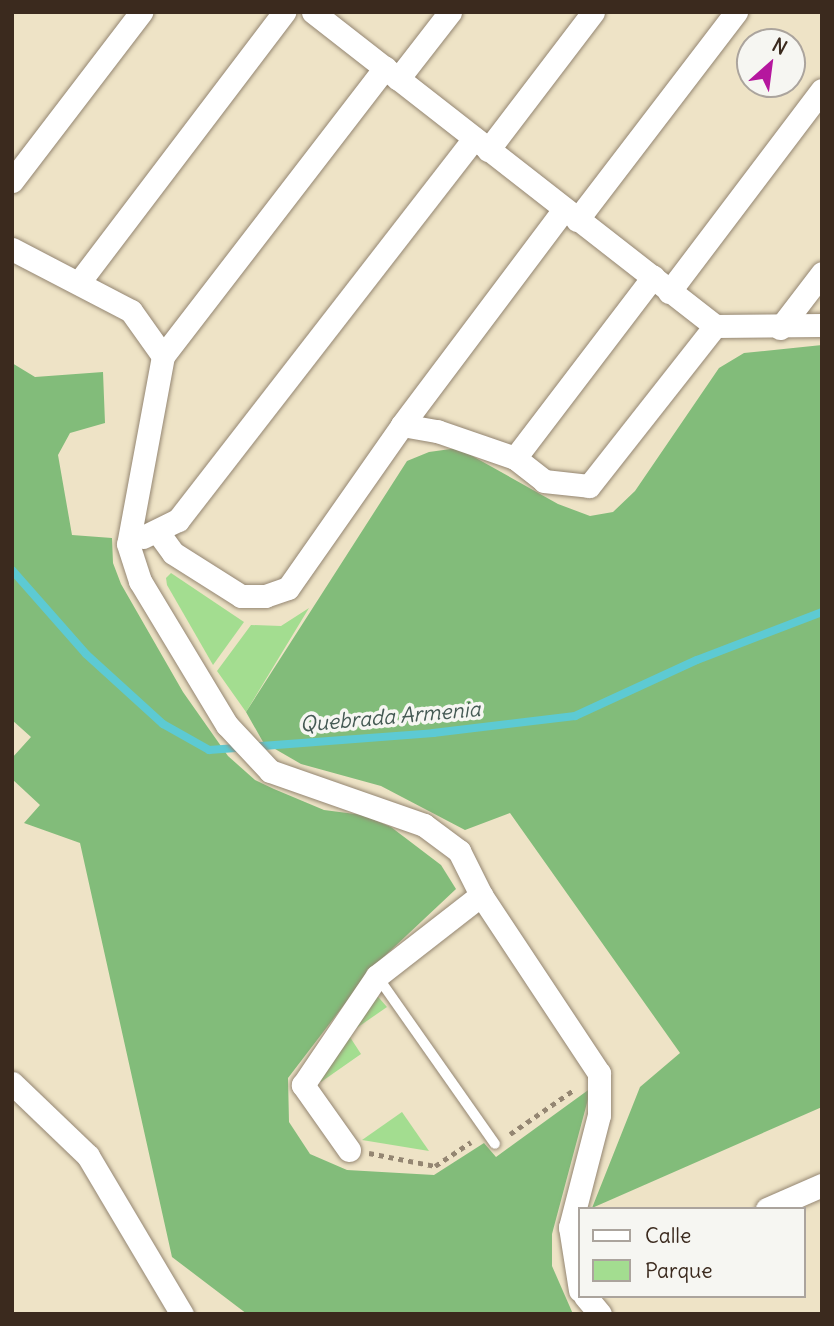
<!DOCTYPE html>
<style>
body{margin:0}
#map{position:relative;width:834px;height:1326px;overflow:hidden;background:#eee3c6;font-family:Delius,sans-serif}
div>[style]{position:absolute}
.green>*{inset:0;background:#a3dd90}
.forest>*{inset:0;background:#82bc7a}
.stream>*{height:8px;margin:-4px;padding:0 4px;transform-origin:4px;border-radius:4px;background:#5dcad3}
.path>*{height:4.5px;margin-top:-2.25px;transform-origin:0;background:repeating-linear-gradient(90deg,#948672 0 5px,transparent 0 10px)}
.roads{filter:drop-shadow(0 0 2px #948672) drop-shadow(0 0 2px #948672)}
.service>*{height:10px;margin:-5px;padding:0 5px;transform-origin:5px;border-radius:5px;background:#fff}
.minor>*{height:23px;margin:-11.5px;padding:0 11.5px;transform-origin:11.5px;border-radius:11.5px;background:#fff}
span{translate:-50% -50%;white-space:nowrap;text-align:center;line-height:1.15;-webkit-text-stroke:7px #f6f6f2;paint-order:stroke}
.water-label{font-size:21px;color:#455a54;font-style:italic}
.frame{position:absolute;inset:0;border:14px solid #3b2a1e;pointer-events:none}
.legend{position:absolute;left:578px;top:1207px;width:228px;height:91px;box-sizing:border-box;background:#f6f6f2;border:2px solid #aba49d;margin:0;padding:9px 12px;list-style:none;font-size:21px;color:#3b2a1e}
.legend li{display:flex;align-items:center;gap:14px;height:35px}
.legend b{width:35px;border:2px solid #aba49d}
.north{position:absolute;left:736px;top:28px;width:70px;height:70px;box-sizing:border-box;background:#f6f6f2;border:2px solid #aba49d;border-radius:50%;rotate:28deg;font-size:19px;font-weight:700;line-height:28px;text-align:center;color:#3b2a1e}
.north::after{content:'';display:block;margin:auto;width:24px;height:32px;background:#b5179e;clip-path:polygon(50% 0,100% 100%,50% 72%,0 100%)}
</style>
<div id="map">
<div class="green">
<i style="clip-path:polygon(171px 573px,244px 622px,213px 665px,167px 585px,166px 578px)"></i>
<i style="clip-path:polygon(309px 608px,246px 712px,217px 671px,251px 625px,281px 626px)"></i>
<i style="clip-path:polygon(373px 991px,387px 1007px,348px 1034px,361px 1054px,321px 1082px,315px 1075px)"></i>
<i style="clip-path:polygon(402px 1112px,429px 1151px,362px 1140px)"></i>
</div>
<div class="forest">
<i style="clip-path:polygon(822px 345px,822px 1107px,592px 1208px,640px 1087px,680px 1053px,510px 813px,465px 830px,381px 786px,301px 764px,263px 742px,246px 712px,407px 461px,429px 452px,458px 448px,558px 504px,590px 516px,613px 512px,635px 491px,719px 368px,744px 353px)"></i>
<i style="clip-path:polygon(12px 363px,35px 377px,103px 372px,105px 423px,70px 433px,58px 455px,72px 535px,112px 538px,113px 563px,121px 584px,183px 692px,228px 756px,255px 780px,274px 789px,324px 810px,363px 815px,391px 827px,441px 865px,456px 889px,373px 967px,288px 1078px,289px 1122px,310px 1154px,347px 1170px,434px 1175px,484px 1143px,496px 1157px,591px 1088px,552px 1234px,552px 1266px,573px 1314px,247px 1314px,172px 1257px,80px 843px,24px 823px,40px 805px,12px 779px,12px 758px,31px 737px,12px 720px)"></i>
</div>
<div class="stream">
<i style="left:12px;top:570px;width:112px;rotate:48.6deg"></i>
<i style="left:86px;top:654px;width:104px;rotate:42.3deg"></i>
<i style="left:163px;top:724px;width:53px;rotate:29.5deg"></i>
<i style="left:209px;top:750px;width:225px;rotate:-4.3deg"></i>
<i style="left:433px;top:733px;width:143px;rotate:-6.8deg"></i>
<i style="left:575px;top:716px;width:134px;rotate:-24.7deg"></i>
<i style="left:697px;top:660px;width:134px;rotate:-21deg"></i>
</div>
<div class="path">
<i style="left:510px;top:1134px;width:79px;rotate:-34.7deg"></i>
<i style="left:369px;top:1153px;width:67px;rotate:11.1deg"></i>
<i style="left:435px;top:1166px;width:43px;rotate:-33.7deg"></i>
</div>
<div class="roads">
<div class="service">
<i style="left:377px;top:976px;width:205px;rotate:54.9deg"></i>
</div>
<div class="minor">
<i style="left:313px;top:12px;width:510px;rotate:37.99deg"></i>
<i style="left:715px;top:326px;width:107px;rotate:-0.5deg"></i>
<i style="left:398px;top:79px;width:85px;rotate:-52.2deg"></i>
<i style="left:488px;top:150px;width:173px;rotate:-52.7deg"></i>
<i style="left:12px;top:181px;width:213px;rotate:-52.6deg"></i>
<i style="left:577px;top:220px;width:262px;rotate:-52.6deg"></i>
<i style="left:12px;top:249px;width:134px;rotate:27.5deg"></i>
<i style="left:131px;top:311px;width:55px;rotate:54.6deg"></i>
<i style="left:163px;top:356px;width:191px;rotate:100.5deg"></i>
<i style="left:128px;top:544px;width:39px;rotate:72deg"></i>
<i style="left:140px;top:581px;width:168px;rotate:58.9deg"></i>
<i style="left:227px;top:725px;width:63px;rotate:46.9deg"></i>
<i style="left:270px;top:771px;width:163px;rotate:19.3deg"></i>
<i style="left:424px;top:825px;width:44px;rotate:36.6deg"></i>
<i style="left:459px;top:851px;width:49px;rotate:63.4deg"></i>
<i style="left:481px;top:895px;width:214px;rotate:56.5deg"></i>
<i style="left:599px;top:1073px;width:42px;rotate:90deg"></i>
<i style="left:599px;top:1115px;width:116px;rotate:104.5deg"></i>
<i style="left:570px;top:1227px;width:64px;rotate:81deg"></i>
<i style="left:80px;top:281px;width:338px;rotate:-52.8deg"></i>
<i style="left:669px;top:292px;width:253px;rotate:-52.9deg"></i>
<i style="left:780px;top:328px;width:69px;rotate:-52.6deg"></i>
<i style="left:163px;top:356px;width:364px;rotate:-52.4deg"></i>
<i style="left:402px;top:425px;width:270px;rotate:-53.1deg"></i>
<i style="left:515px;top:458px;width:228px;rotate:-52.7deg"></i>
<i style="left:157px;top:531px;width:27px;rotate:54deg"></i>
<i style="left:173px;top:553px;width:80px;rotate:32.3deg"></i>
<i style="left:241px;top:596px;width:24px"></i>
<i style="left:265px;top:596px;width:24px;rotate:-19deg"></i>
<i style="left:288px;top:588px;width:199px;rotate:-55deg"></i>
<i style="left:402px;top:425px;width:36px;rotate:10deg"></i>
<i style="left:437px;top:431px;width:83px;rotate:19.1deg"></i>
<i style="left:515px;top:458px;width:37px;rotate:38deg"></i>
<i style="left:544px;top:481px;width:45px;rotate:6.3deg"></i>
<i style="left:589px;top:486px;width:204px;rotate:-51.8deg"></i>
<i style="left:143px;top:537px;width:39px;rotate:-26deg"></i>
<i style="left:178px;top:520px;width:483px;rotate:-52.2deg"></i>
<i style="left:12px;top:1083px;width:105px;rotate:43.8deg"></i>
<i style="left:88px;top:1156px;width:184px;rotate:59.3deg"></i>
<i style="left:349px;top:1150px;width:80px;rotate:-125.3deg"></i>
<i style="left:303px;top:1085px;width:132px;rotate:-55.8deg"></i>
<i style="left:377px;top:976px;width:132px;rotate:-37.9deg"></i>
<i style="left:767px;top:1209px;width:60px;rotate:-23.6deg"></i>
<i style="left:585px;top:1296px;width:23px;rotate:50deg"></i>
</div>
</div>
<div class="water-label">
<span style="left:390px;top:717px;rotate:-5deg">Quebrada Armenia</span>
</div>
<div class="frame"></div>
<ul class="legend">
<li><b style="height:9px;background:#fff"></b>Calle</li>
<li><b style="height:19px;background:#a3dd90"></b>Parque</li>
</ul>
<div class="north">N</div>
</div>
